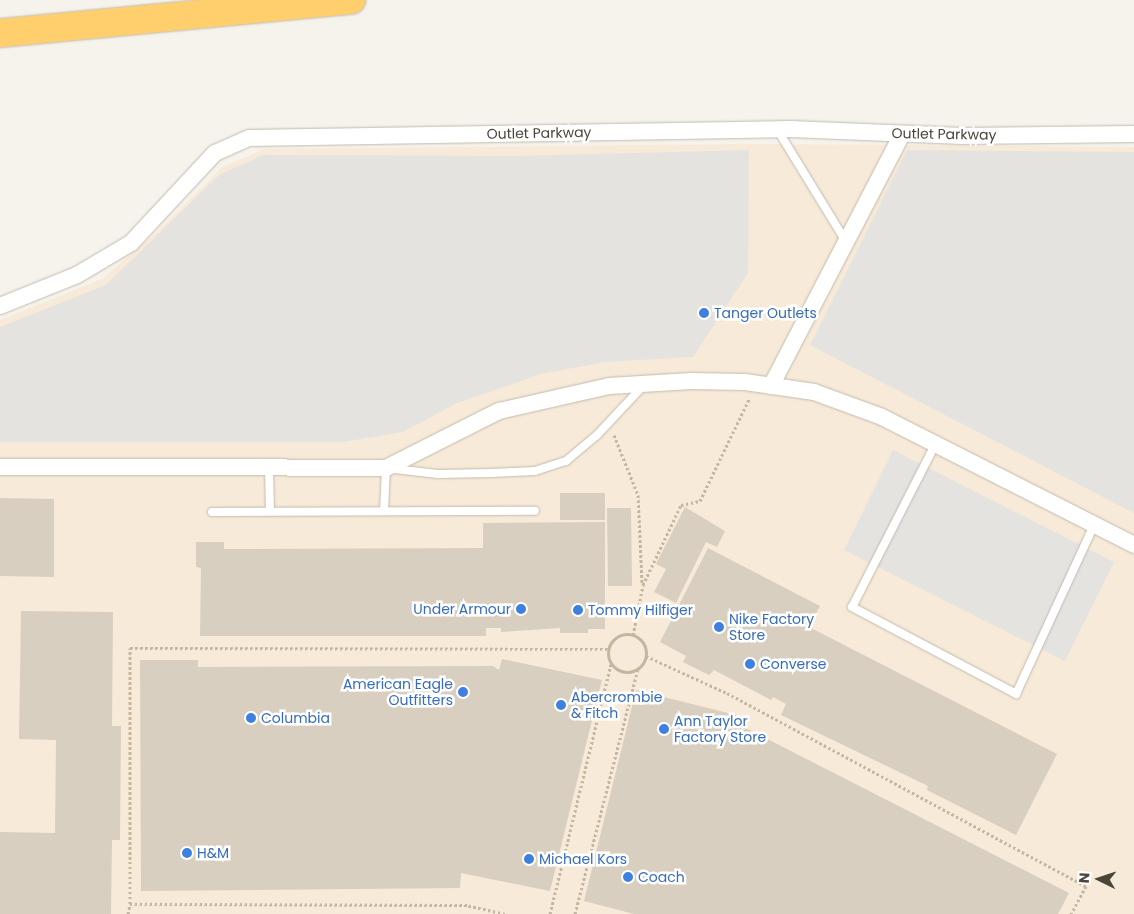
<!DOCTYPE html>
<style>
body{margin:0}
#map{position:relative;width:1134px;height:914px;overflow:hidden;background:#f6f3ec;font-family:Poppins,sans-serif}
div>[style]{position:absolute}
.commercial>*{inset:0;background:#f7ead8}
.parking>*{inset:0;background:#e5e3e0}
.building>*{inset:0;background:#d8cfc1}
.path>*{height:3px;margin-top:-1.5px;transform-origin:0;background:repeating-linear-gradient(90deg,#c4b79f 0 2.5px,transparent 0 5px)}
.path>.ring{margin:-1.5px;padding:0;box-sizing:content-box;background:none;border:3px solid #c4b79f;border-radius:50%}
.roads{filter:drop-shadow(0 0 1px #c2bbae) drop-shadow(0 0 1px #c2bbae)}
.service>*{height:8px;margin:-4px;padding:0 4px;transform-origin:4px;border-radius:4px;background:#fff}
.minor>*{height:16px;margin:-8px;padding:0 8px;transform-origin:8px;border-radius:8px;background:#fff}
.motorway>*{height:28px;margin:-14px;padding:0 14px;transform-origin:14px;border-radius:14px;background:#ffcf6e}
.dots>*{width:14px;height:14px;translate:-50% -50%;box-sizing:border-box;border:2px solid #fff;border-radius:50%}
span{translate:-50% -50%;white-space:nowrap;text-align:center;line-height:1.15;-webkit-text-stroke:5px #fff;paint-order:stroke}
.street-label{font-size:14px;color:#4b4439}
.shop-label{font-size:14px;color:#366cbe}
.left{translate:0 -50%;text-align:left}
.right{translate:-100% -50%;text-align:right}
.north{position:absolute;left:1074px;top:854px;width:50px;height:50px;-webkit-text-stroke:4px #fff;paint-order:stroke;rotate:274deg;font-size:14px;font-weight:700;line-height:20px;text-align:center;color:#4b4439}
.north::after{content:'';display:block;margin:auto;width:18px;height:22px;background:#4b4439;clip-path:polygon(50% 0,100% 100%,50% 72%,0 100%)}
</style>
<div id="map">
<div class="commercial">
<i style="clip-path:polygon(748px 144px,1134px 147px,1134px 914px,0 914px,0 320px,102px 279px,158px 231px,221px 168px,264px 149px)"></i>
</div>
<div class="parking">
<i style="clip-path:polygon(749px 150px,748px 273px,693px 357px,604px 362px,541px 374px,457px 403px,403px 432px,343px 442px,0 442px,0 327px,106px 285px,219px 175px,263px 155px,517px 156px)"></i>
<i style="clip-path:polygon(907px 150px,1134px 152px,1134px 513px,810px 345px)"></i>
<i style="clip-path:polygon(893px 450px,1114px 562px,1065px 661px,844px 550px)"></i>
</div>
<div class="building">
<i style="clip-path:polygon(560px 493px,605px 493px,605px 520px,560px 520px)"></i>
<i style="clip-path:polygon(0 498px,54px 499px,54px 577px,0 576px)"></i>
<i style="clip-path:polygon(685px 507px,725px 531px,717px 547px,706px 542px,676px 603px,654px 592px,666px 569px,656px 564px)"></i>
<i style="clip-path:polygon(607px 508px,631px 508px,632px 586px,608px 586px)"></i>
<i style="clip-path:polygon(605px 522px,605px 629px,588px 629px,588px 633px,560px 633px,560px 628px,501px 632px,501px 628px,486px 628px,486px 636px,200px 636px,201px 568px,196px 567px,196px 542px,224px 542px,224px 549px,483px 548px,483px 523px)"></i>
<i style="clip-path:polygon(708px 548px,820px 606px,809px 627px,1057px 754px,1016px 835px,927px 790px,928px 786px,781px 715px,786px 704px,773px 697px,771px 700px,714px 670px,709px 675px,683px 662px,686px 656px,660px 642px)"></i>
<i style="clip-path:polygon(21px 611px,113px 612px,112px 726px,121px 726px,120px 840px,112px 840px,111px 914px,0 914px,0 832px,55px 833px,56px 740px,19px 739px)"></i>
<i style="clip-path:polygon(502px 659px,602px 680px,550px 891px,461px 873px,460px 888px,141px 891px,140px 660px,198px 660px,198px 667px,493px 666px,499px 670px)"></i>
<i style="clip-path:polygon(636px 690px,736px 715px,733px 725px,738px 724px,1069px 893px,1058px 914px,634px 914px,584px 901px)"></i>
</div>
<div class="path">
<i style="left:614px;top:435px;width:65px;rotate:68.2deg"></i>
<i style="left:638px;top:495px;width:89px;rotate:87.4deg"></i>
<i class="ring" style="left:608px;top:634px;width:35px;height:35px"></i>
<i style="left:633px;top:635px;width:51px;rotate:-78.7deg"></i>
<i style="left:643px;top:585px;width:89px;rotate:-64.6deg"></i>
<i style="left:681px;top:505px;width:19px;rotate:-12deg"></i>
<i style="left:700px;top:501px;width:113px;rotate:-64.3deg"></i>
<i style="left:646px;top:656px;width:89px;rotate:24.6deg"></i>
<i style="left:727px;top:693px;width:408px;rotate:28.3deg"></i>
<i style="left:1086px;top:886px;width:32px;rotate:118deg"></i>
<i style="left:128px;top:914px;width:10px;rotate:-79deg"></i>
<i style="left:505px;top:914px;width:39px;rotate:-167deg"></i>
<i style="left:467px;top:905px;width:337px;rotate:-179.8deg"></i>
<i style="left:130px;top:904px;width:256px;rotate:-90deg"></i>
<i style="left:130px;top:648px;width:478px;rotate:0.1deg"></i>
<i style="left:550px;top:914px;width:257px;rotate:-76.3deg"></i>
<i style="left:575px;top:914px;width:253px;rotate:-75.6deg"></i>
</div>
<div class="roads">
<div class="service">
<i style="left:777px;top:129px;width:130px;rotate:58.5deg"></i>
<i style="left:936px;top:443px;width:184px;rotate:117.1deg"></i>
<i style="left:852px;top:607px;width:186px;rotate:27.9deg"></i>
<i style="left:1016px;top:694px;width:186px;rotate:-65.2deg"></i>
<i style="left:269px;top:468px;width:43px;rotate:88.7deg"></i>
<i style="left:384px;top:511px;width:43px;rotate:-87.3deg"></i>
<i style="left:386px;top:468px;width:52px;rotate:6.6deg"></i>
<i style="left:438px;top:474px;width:53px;rotate:-1.1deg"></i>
<i style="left:491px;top:473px;width:44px;rotate:-2.6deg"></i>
<i style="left:535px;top:471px;width:33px;rotate:-18deg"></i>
<i style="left:566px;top:461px;width:40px;rotate:-40deg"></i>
<i style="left:597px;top:435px;width:69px;rotate:-46.8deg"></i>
<i style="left:212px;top:512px;width:323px;rotate:-0.2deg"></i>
</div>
<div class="minor">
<i style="left:0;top:306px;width:83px;rotate:-21.9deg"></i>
<i style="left:77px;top:275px;width:63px;rotate:-30.7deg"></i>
<i style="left:131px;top:243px;width:123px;rotate:-47deg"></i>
<i style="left:215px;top:153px;width:37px;rotate:-24deg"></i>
<i style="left:249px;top:138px;width:542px;rotate:-0.95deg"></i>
<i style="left:791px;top:129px;width:172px;rotate:2.3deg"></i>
<i style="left:963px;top:136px;width:171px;rotate:-0.7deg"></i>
<i style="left:771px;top:386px;width:284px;rotate:-62.5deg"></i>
<i style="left:0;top:467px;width:386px;rotate:0.1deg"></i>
<i style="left:386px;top:468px;width:127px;rotate:-26.8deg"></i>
<i style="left:499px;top:411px;width:113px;rotate:-12.8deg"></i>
<i style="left:609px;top:386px;width:82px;rotate:-3.5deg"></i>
<i style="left:691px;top:381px;width:54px;rotate:1.1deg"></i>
<i style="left:745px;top:382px;width:70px;rotate:8.2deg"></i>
<i style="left:814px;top:392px;width:72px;rotate:20.2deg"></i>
<i style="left:882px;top:417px;width:283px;rotate:26.9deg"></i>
</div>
<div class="motorway">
<i style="left:0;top:33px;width:353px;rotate:-5.4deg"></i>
</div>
</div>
<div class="dots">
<i style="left:704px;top:313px;background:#3f7fe0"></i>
<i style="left:521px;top:609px;background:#3f7fe0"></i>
<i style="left:578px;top:610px;background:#3f7fe0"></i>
<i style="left:719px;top:627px;background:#3f7fe0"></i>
<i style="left:750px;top:664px;background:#3f7fe0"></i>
<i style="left:463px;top:692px;background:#3f7fe0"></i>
<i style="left:561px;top:705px;background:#3f7fe0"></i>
<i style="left:251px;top:718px;background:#3f7fe0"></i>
<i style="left:664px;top:729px;background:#3f7fe0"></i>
<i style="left:187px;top:853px;background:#3f7fe0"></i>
<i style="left:529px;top:859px;background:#3f7fe0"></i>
<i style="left:628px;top:877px;background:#3f7fe0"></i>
</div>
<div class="street-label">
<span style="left:539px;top:133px;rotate:-1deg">Outlet Parkway</span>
<span style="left:944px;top:134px;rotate:1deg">Outlet Parkway</span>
</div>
<div class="shop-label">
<span class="left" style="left:714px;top:313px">Tanger Outlets</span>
<span class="right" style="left:511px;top:609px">Under Armour</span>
<span class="left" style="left:588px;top:610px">Tommy Hilfiger</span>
<span class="left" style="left:729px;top:627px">Nike Factory<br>Store</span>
<span class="left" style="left:760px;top:664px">Converse</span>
<span class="right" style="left:453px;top:692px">American Eagle<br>Outfitters</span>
<span class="left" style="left:571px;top:705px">Abercrombie<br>&amp; Fitch</span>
<span class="left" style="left:261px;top:718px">Columbia</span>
<span class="left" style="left:674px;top:729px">Ann Taylor<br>Factory Store</span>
<span class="left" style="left:197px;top:853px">H&amp;M</span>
<span class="left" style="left:539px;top:859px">Michael Kors</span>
<span class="left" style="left:638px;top:877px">Coach</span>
</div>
<div class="north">N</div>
</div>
